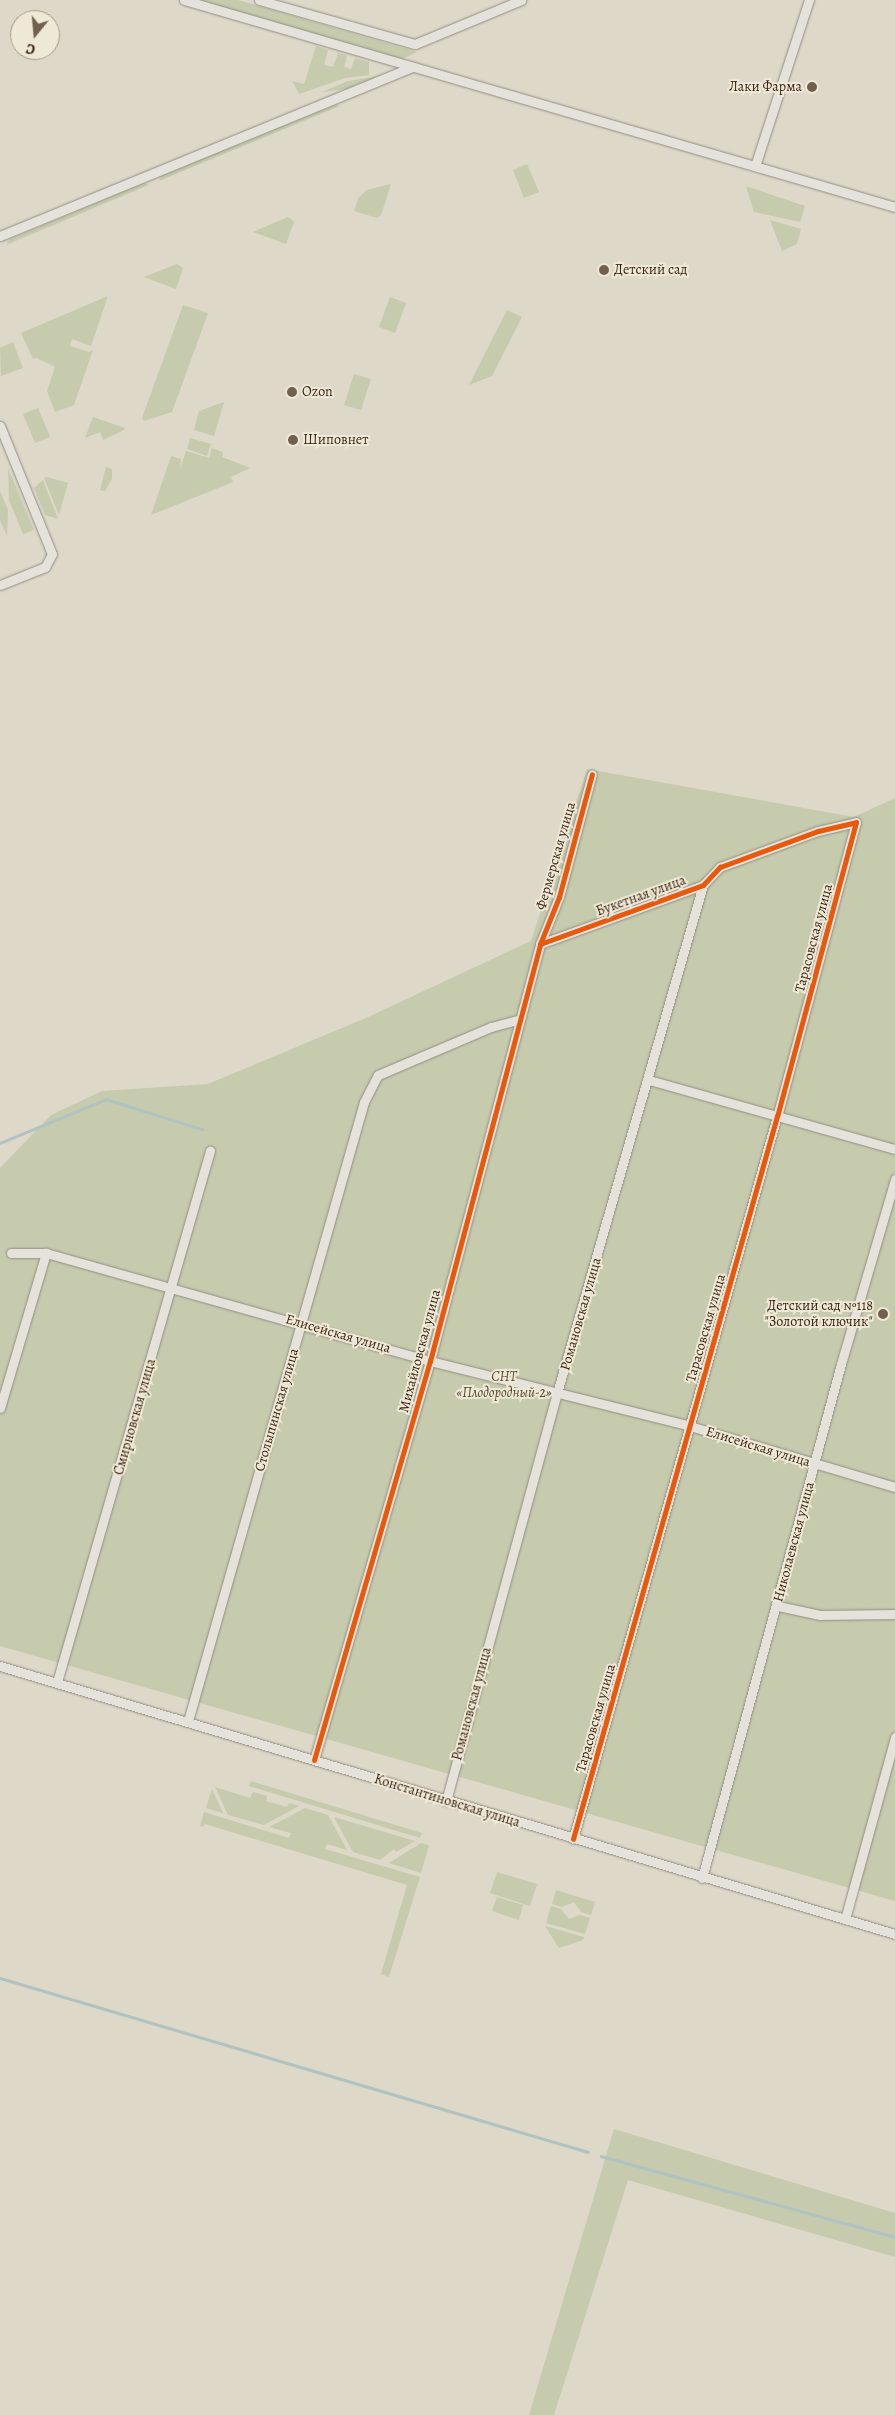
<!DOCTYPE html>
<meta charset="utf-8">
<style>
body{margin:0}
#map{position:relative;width:895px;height:2415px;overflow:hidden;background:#ddd8c8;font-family:Alegreya,serif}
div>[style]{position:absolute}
.green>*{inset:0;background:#c5cbac}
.stream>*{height:2.5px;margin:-1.25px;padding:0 1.25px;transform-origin:1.25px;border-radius:1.25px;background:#b0c2c1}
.roads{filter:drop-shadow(0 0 1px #938d82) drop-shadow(0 0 1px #938d82)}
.minor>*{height:9px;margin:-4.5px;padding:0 4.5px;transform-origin:4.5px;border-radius:4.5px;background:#e5e2db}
.cycleway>*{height:5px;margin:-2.5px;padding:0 2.5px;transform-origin:2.5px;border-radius:2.5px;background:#e8590c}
.dots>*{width:14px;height:14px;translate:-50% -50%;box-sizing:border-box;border:2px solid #eee8d6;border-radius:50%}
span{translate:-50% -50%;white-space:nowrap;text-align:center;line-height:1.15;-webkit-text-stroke:4px #eee8d6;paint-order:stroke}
.poi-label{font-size:14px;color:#391f0d}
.right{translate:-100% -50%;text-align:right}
.left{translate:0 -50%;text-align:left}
.street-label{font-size:14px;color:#391f0d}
.park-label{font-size:14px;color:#57482f;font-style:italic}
.north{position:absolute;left:10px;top:10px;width:50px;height:50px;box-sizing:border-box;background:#eee8d6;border:1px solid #a69886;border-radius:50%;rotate:197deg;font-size:14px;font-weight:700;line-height:20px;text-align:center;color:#391f0d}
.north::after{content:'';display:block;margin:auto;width:18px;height:22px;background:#72604e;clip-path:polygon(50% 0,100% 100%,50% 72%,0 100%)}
</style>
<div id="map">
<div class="green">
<i style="clip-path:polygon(195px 0,238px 0,417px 52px,400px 60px)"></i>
<i style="clip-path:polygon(316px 46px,328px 50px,324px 65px,333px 67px,338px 53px,347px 55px,344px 67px,351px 69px,355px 58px,369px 62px,369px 75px,345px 78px,299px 94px,292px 81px,304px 84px)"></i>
<i style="clip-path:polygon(379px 76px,346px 89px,322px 92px,348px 81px)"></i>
<i style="clip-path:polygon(334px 105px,340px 106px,159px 181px,161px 176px)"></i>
<i style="clip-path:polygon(527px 164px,539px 192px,524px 198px,513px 170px)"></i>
<i style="clip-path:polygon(144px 183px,149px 185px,6px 245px,10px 239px)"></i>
<i style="clip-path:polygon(391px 184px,381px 215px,377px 218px,354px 211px,359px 197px,367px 190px)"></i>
<i style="clip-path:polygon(746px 186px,805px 206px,800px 222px,754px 212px)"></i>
<i style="clip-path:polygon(288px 217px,294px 222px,286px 244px,253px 232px)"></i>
<i style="clip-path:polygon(770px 220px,801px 229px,797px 244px,782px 251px)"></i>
<i style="clip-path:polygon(177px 264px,183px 268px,176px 289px,144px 277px)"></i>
<i style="clip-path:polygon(108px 296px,91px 346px,72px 339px,70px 346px,89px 352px,93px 350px,74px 405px,55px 412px,47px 391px,55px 367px,37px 358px,33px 359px,21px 333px)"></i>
<i style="clip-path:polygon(390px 297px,406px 303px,395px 333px,379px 327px)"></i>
<i style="clip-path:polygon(183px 305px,208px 313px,172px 412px,144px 421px,142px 418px)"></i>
<i style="clip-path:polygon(507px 310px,522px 317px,492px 376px,469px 385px)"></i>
<i style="clip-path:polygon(13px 342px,23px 368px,1px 376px,0 348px)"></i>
<i style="clip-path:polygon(354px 374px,371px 379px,361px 410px,344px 405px)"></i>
<i style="clip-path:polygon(224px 402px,214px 436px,194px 430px,199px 411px)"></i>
<i style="clip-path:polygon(38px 408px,50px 437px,35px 443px,23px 414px)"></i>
<i style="clip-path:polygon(93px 417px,125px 428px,124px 430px,103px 440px,100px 432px,85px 438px)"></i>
<i style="clip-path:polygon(190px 438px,211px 444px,207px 456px,187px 449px)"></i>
<i style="clip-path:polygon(212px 448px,223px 452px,222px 457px,250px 468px,231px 477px,233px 482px,151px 515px,171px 456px,181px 459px,180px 469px,186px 451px,209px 458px)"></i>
<i style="clip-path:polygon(106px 467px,112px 469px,112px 479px,105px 491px,100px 490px)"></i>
<i style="clip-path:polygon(8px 468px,34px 530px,23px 534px,9px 500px)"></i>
<i style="clip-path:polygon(47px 477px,68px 483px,59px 515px,44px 478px)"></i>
<i style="clip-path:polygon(43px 480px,58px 519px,45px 515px,34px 488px)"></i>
<i style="clip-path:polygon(0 491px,8px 510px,7px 536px,0 520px)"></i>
<i style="clip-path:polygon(587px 769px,854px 817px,895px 798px,895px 1901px,0 1646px,0 1168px,51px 1115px,102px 1091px,208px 1084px,366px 1018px,531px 941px)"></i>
<i style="clip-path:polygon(251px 1781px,422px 1833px,420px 1838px,249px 1786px)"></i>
<i style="clip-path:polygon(215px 1787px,250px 1798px,253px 1792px,267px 1796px,266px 1801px,287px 1807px,289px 1803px,299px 1806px,264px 1825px,228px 1815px)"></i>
<i style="clip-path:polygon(212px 1789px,223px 1813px,206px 1808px)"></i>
<i style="clip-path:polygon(305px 1808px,328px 1815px,347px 1850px,327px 1844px,325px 1849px,420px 1877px,389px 1977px,381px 1974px,407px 1885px,205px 1824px,203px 1827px,200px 1826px,204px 1812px,289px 1838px,291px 1833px,269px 1827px)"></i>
<i style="clip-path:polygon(334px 1817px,415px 1841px,396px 1852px,394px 1849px,380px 1860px,353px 1852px)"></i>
<i style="clip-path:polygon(421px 1843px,429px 1845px,421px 1873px,389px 1863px)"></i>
<i style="clip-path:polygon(497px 1872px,537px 1884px,530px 1906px,490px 1893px)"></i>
<i style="clip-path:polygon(556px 1890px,595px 1902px,591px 1915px,581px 1912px,574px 1902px,562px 1907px,552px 1904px)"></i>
<i style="clip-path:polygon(497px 1897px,523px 1905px,519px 1920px,492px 1911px)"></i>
<i style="clip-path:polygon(551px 1906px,561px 1909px,569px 1919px,580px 1915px,590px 1918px,585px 1934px,546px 1923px)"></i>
<i style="clip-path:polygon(545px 1926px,584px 1937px,583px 1940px,559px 1948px)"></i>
<i style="clip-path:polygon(614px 2129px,895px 2213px,895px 2257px,628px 2180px,554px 2415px,529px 2415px)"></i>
</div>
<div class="stream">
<i style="left:0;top:1143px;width:115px;rotate:-22.5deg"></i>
<i style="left:106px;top:1099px;width:101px;rotate:17.4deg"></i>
<i style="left:0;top:1978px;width:613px;rotate:16.48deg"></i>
<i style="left:601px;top:2156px;width:305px;rotate:15.4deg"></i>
</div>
<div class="roads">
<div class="minor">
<i style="left:184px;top:0;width:741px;rotate:16.23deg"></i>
<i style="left:259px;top:0;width:162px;rotate:15.8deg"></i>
<i style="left:415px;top:44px;width:115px;rotate:-22.5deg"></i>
<i style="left:755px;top:166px;width:175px;rotate:-72deg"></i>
<i style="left:0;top:236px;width:446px;rotate:-22.3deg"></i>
<i style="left:0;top:426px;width:138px;rotate:67.9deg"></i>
<i style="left:52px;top:554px;width:15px;rotate:118deg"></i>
<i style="left:45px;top:567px;width:48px;rotate:158.2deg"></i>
<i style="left:540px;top:944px;width:173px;rotate:-19.9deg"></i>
<i style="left:703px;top:885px;width:25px;rotate:-47deg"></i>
<i style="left:720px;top:867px;width:104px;rotate:-20.2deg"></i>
<i style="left:818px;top:831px;width:39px;rotate:-13deg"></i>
<i style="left:856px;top:822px;width:304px;rotate:105deg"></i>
<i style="left:777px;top:1116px;width:751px;rotate:105.76deg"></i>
<i style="left:649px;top:1080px;width:255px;rotate:15.7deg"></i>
<i style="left:11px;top:1253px;width:35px"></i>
<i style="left:46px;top:1253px;width:399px;rotate:15.7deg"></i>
<i style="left:430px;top:1361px;width:268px;rotate:14deg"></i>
<i style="left:690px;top:1426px;width:214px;rotate:16.6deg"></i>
<i style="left:0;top:1408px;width:162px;rotate:-73.5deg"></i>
<i style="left:778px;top:1606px;width:43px;rotate:12.1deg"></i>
<i style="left:820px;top:1615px;width:75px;rotate:-0.8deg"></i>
<i style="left:0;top:1666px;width:934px;rotate:16.67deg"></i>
<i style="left:57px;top:1682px;width:553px;rotate:-73.93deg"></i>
<i style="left:188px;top:1721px;width:644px;rotate:-74.13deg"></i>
<i style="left:364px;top:1102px;width:30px;rotate:-63deg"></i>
<i style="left:378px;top:1075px;width:123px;rotate:-23deg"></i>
<i style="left:491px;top:1027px;width:30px;rotate:-15deg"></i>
<i style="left:314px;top:1760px;width:416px;rotate:-73.8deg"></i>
<i style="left:430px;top:1361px;width:431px;rotate:-75.2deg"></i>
<i style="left:540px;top:944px;width:51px;rotate:-68deg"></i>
<i style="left:559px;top:897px;width:127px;rotate:-75deg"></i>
<i style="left:446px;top:1801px;width:423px;rotate:-74.8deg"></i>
<i style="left:557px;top:1393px;width:529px;rotate:-73.97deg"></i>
<i style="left:702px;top:1878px;width:532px;rotate:-74.87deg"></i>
<i style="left:841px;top:1364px;width:193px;rotate:-73.7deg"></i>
<i style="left:845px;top:1919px;width:189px;rotate:-74.6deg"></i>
</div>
</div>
<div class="cycleway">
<i style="left:540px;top:944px;width:173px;rotate:-19.9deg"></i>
<i style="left:703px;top:885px;width:25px;rotate:-47deg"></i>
<i style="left:720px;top:867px;width:104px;rotate:-20.2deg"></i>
<i style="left:818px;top:831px;width:39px;rotate:-13deg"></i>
<i style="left:856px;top:822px;width:304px;rotate:105deg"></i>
<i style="left:777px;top:1116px;width:751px;rotate:105.76deg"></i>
<i style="left:314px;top:1760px;width:416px;rotate:-73.8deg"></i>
<i style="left:430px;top:1361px;width:431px;rotate:-75.2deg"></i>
<i style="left:540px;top:944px;width:51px;rotate:-68deg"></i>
<i style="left:559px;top:897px;width:127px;rotate:-75deg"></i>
</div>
<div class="dots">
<i style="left:812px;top:87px;background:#72604e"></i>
<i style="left:604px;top:270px;background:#72604e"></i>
<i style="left:292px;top:392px;background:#72604e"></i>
<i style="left:293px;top:440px;background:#72604e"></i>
<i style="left:883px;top:1314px;background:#72604e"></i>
</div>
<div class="poi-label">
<span class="right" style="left:802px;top:87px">Лаки Фарма</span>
<span class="left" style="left:614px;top:270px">Детский сад</span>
<span class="left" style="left:302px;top:392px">Ozon</span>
<span class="left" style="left:303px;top:440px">Шиповнет</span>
<span class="right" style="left:873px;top:1314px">Детский сад №118<br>"Золотой ключик"</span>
</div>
<div class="street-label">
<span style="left:556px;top:856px;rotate:-74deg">Фермерская улица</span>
<span style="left:641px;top:896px;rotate:-20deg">Букетная улица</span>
<span style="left:814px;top:938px;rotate:-75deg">Тарасовская улица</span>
<span style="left:581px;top:1314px;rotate:-74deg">Романовская улица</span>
<span style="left:706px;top:1328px;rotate:-74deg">Тарасовская улица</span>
<span style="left:338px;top:1334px;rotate:16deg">Елисейская улица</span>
<span style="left:420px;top:1351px;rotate:-75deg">Михайловская улица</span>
<span style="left:277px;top:1410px;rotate:-74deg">Столыпинская улица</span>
<span style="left:135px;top:1417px;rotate:-74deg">Смирновская улица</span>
<span style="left:758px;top:1447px;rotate:17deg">Елисейская улица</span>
<span style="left:794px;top:1542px;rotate:-75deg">Николаевская улица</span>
<span style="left:472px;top:1704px;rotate:-75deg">Романовская улица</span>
<span style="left:596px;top:1718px;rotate:-74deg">Тарасовская улица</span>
<span style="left:447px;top:1801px;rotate:17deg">Константиновская улица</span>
</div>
<div class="park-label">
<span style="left:504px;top:1385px">СНТ<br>«Плодородный-2»</span>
</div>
<div class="north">С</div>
</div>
